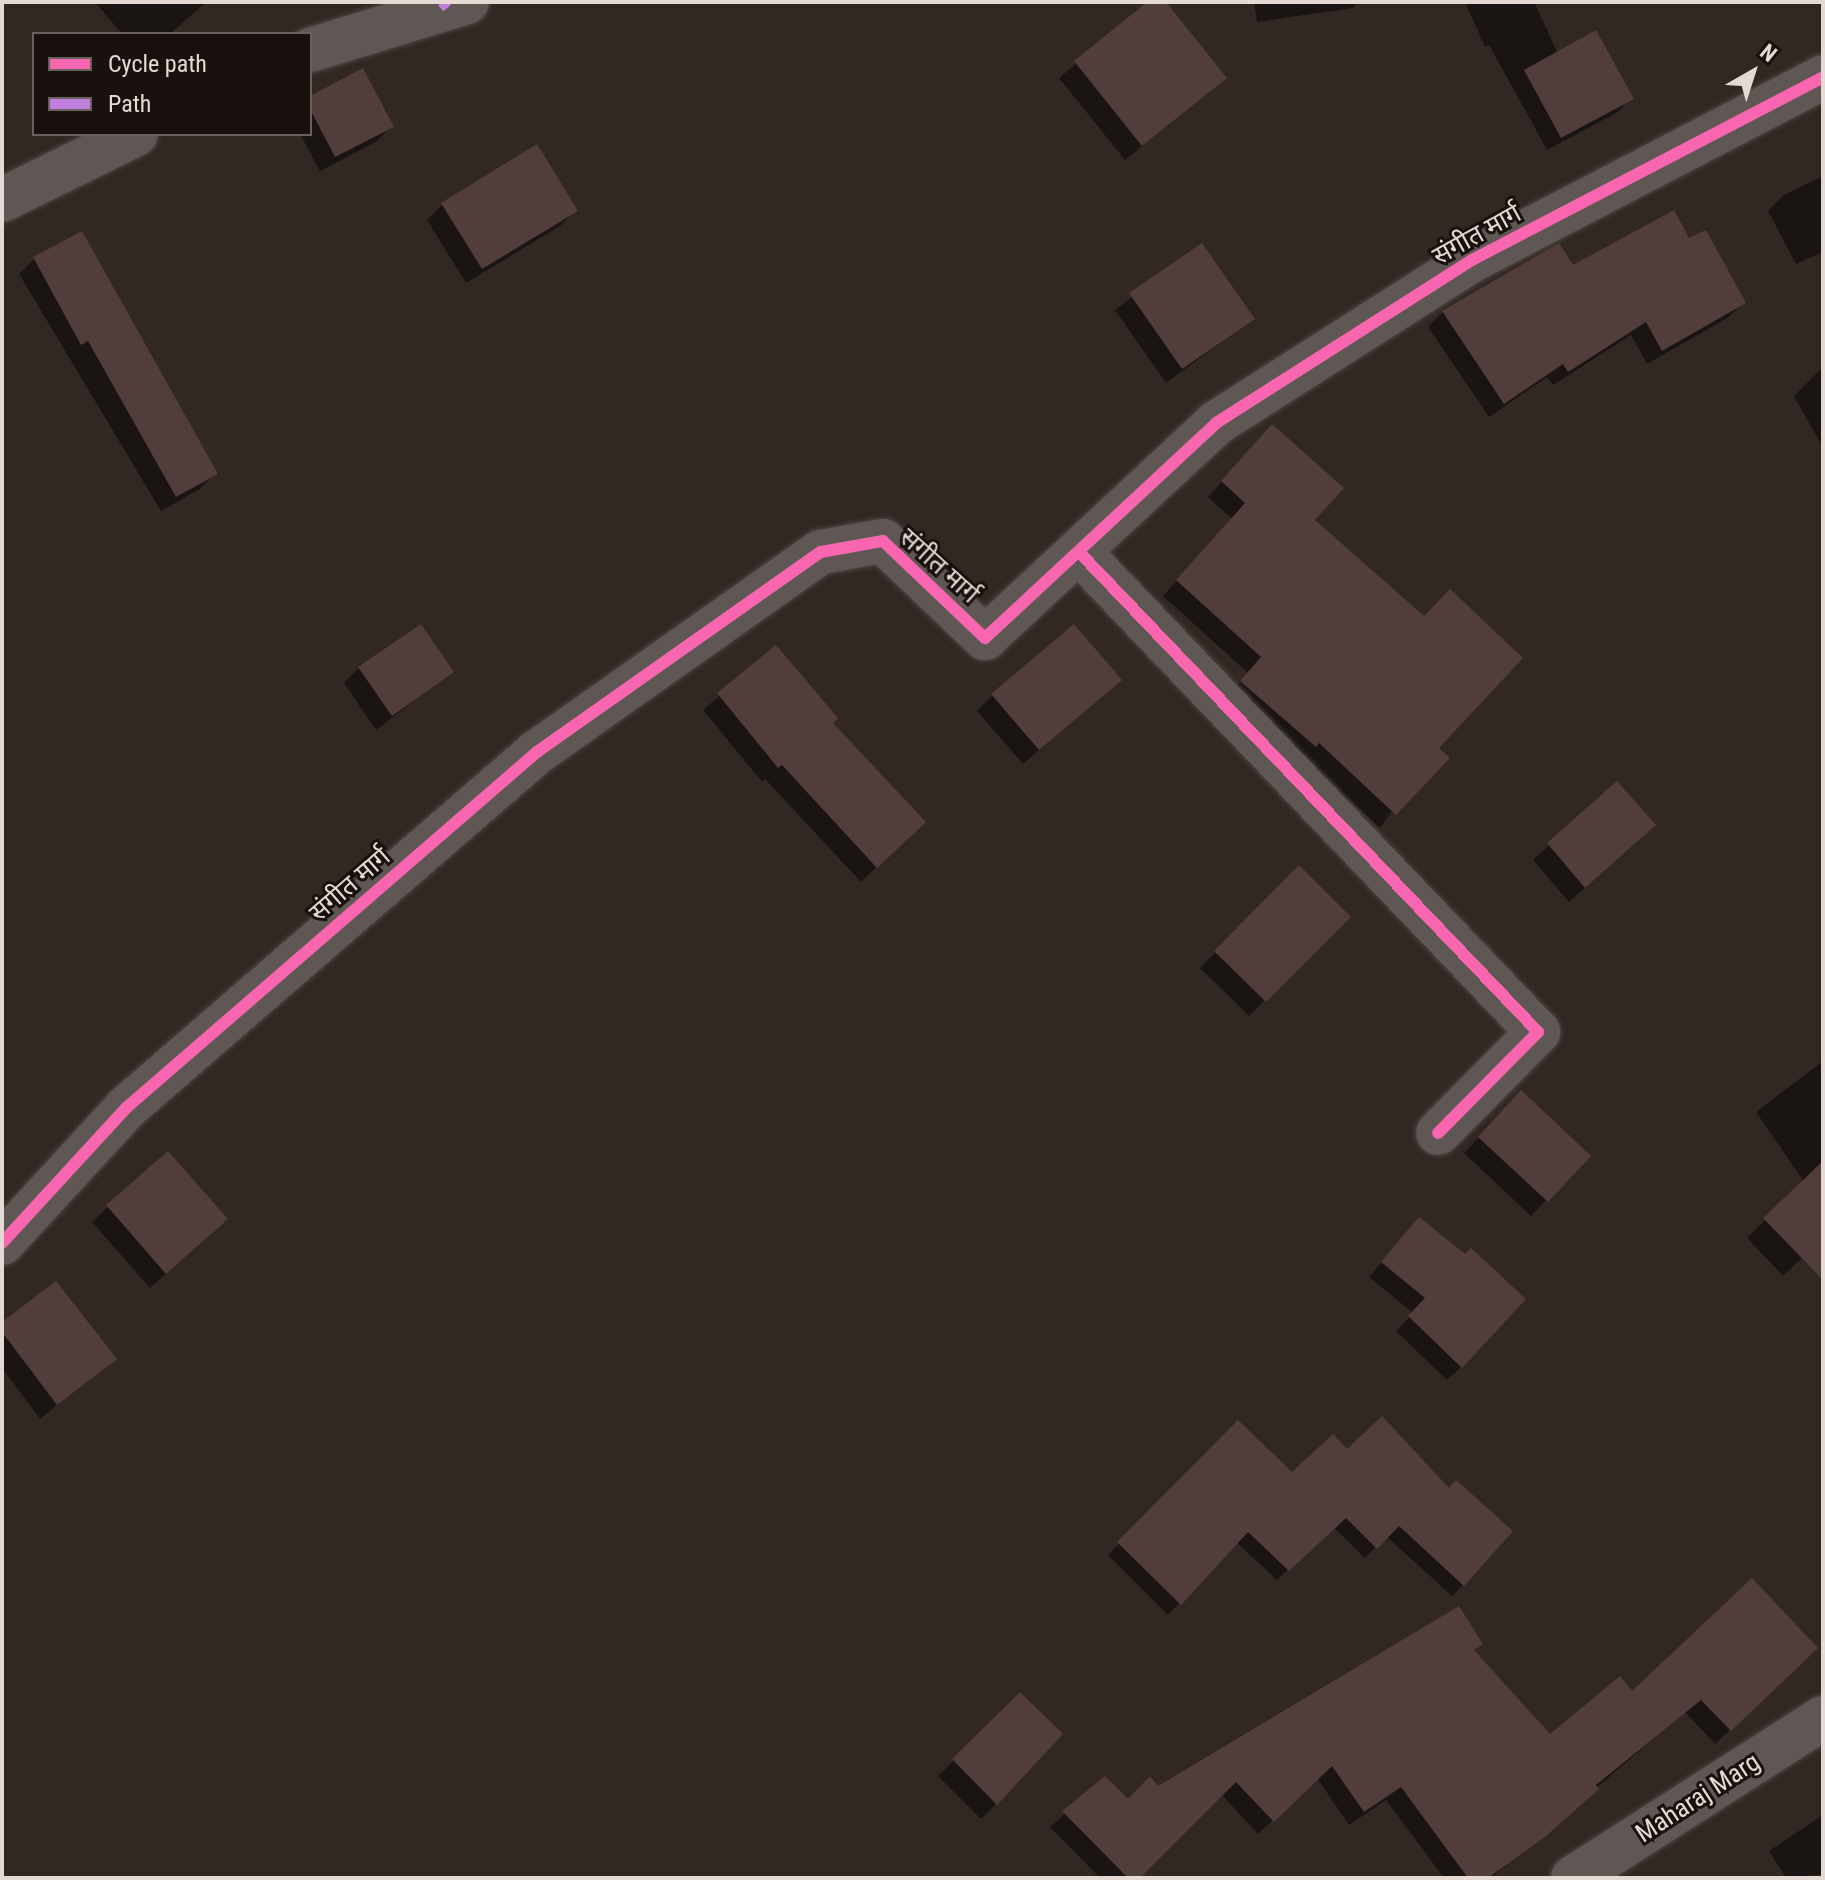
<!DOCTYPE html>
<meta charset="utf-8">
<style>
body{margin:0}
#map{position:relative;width:1825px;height:1880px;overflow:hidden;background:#312824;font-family:"Roboto Condensed","Noto Sans Devanagari",sans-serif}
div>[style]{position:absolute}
.shadow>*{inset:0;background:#0007}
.building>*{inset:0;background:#513d3b}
.roads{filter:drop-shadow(0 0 2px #4d4541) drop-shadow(0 0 2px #4d4541)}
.minor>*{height:44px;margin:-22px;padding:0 22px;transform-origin:22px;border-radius:22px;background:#5e5754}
.quiet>*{height:10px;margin-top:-5px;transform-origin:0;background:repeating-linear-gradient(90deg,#c07fdc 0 20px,transparent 0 30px)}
.cycleway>*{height:12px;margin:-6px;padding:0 6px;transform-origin:6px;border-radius:6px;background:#f766af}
span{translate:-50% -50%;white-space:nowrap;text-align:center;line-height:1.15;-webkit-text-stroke:6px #18110d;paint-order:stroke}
.street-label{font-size:26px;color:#e5d9d4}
.frame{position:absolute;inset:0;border:4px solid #e5d9d4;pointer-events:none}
.legend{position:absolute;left:32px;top:32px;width:280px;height:104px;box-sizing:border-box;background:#18110d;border:2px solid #6a615d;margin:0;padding:10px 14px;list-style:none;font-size:24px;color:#e5d9d4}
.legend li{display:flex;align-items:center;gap:16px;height:40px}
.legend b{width:40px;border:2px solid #6a615d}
.north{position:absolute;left:1713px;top:32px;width:80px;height:80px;-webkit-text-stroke:6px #18110d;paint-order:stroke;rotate:39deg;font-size:22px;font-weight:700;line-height:32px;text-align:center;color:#e5d9d4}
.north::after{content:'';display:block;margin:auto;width:28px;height:36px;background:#e5d9d4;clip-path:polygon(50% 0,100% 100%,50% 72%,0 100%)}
</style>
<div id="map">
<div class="shadow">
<i style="clip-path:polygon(95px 2px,206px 2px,170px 34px,122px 34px)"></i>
<i style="clip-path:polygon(1150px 2px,1164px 2px,1208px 93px,1125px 160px,1059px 78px)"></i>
<i style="clip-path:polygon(1254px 2px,1359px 2px,1353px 8px,1257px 22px)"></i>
<i style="clip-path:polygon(1465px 2px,1534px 2px,1558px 54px,1631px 98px,1618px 112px,1547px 150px,1489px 45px,1485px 47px)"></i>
<i style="clip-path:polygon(310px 98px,391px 126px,376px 142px,320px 171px,300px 134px,310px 134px)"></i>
<i style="clip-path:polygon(1823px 176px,1823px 252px,1796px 264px,1768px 211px,1784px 195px)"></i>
<i style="clip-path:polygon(443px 204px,576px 210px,560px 226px,466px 283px,427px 220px)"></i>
<i style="clip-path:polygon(1689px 241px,1744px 302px,1729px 317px,1647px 364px,1631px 335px,1553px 385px,1547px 377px,1489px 417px,1428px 327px,1443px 312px,1558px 246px,1572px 268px)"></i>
<i style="clip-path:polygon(1201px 245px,1253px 319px,1166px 383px,1115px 310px)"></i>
<i style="clip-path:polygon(34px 259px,215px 473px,200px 489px,161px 511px,19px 274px)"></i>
<i style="clip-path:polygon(1823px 367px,1823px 448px,1794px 396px)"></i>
<i style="clip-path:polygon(1257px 442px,1312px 520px,1423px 618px,1436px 748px,1380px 828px,1304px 757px,1227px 697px,1248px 673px,1163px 596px,1232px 519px,1208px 497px)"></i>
<i style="clip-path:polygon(776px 647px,907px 838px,861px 882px,765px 779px,762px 782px,703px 710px)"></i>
<i style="clip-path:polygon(359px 668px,451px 672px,376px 730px,344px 683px)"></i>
<i style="clip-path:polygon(1119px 680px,1023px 764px,977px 711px,993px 695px)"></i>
<i style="clip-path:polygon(1617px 784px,1638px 841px,1569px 902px,1533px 860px)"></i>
<i style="clip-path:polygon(1299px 868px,1348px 917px,1249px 1016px,1200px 968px)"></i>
<i style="clip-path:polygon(1823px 1061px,1823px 1237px,1783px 1276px,1747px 1238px,1804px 1182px,1756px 1112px)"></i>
<i style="clip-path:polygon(1506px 1108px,1588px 1156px,1531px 1216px,1464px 1153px)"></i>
<i style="clip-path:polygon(108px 1207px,210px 1235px,150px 1288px,92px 1222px)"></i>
<i style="clip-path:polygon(1419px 1219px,1461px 1367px,1447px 1380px,1396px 1331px,1413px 1313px,1369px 1277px)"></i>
<i style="clip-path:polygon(2px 1325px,114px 1358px,40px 1419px,2px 1368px)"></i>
<i style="clip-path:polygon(1238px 1422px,1292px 1474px,1347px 1451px,1463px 1585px,1452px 1596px,1386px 1536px,1365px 1558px,1333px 1527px,1277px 1580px,1236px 1542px,1168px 1615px,1108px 1555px)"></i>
<i style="clip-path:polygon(1480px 1644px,1473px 1652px,1549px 1737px,1632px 1694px,1801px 1662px,1715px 1744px,1685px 1712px,1491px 1878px,1444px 1878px,1386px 1800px,1349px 1825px,1317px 1778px,1258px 1834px,1221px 1794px,1137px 1878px,1100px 1878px,1050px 1827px,1105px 1779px,1128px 1802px)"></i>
<i style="clip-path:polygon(1020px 1695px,996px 1804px,981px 1819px,938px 1776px)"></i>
<i style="clip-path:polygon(1823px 1815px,1823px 1874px,1786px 1878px,1769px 1851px)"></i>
</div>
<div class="building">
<i style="clip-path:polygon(1147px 2px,1166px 2px,1227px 78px,1142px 146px,1074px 61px)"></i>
<i style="clip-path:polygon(1596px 30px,1634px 99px,1561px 138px,1524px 70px)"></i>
<i style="clip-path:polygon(363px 68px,394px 127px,335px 157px,310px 109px,310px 96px)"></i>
<i style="clip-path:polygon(537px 144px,578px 211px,482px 269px,441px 203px)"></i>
<i style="clip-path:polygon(1674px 210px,1689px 238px,1706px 230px,1746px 303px,1662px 351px,1646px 322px,1568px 372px,1563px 364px,1504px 404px,1442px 311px,1559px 243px,1573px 265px)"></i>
<i style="clip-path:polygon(82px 231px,218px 474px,176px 497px,88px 341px,81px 345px,33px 257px)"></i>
<i style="clip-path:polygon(1202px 243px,1255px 319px,1182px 369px,1129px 293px)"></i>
<i style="clip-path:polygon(1272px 424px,1344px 488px,1315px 520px,1424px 616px,1450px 589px,1523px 658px,1439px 748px,1450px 758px,1396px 815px,1319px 743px,1316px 747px,1240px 681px,1261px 657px,1176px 580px,1245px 503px,1221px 481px)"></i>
<i style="clip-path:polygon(421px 624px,454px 672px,392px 716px,358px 667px)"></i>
<i style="clip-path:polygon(1074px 624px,1122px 680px,1039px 750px,991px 694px)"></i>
<i style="clip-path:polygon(776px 645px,838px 718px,833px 723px,926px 822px,877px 868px,782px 765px,778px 768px,717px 693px)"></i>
<i style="clip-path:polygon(1617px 781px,1656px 825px,1585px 888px,1547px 843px)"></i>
<i style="clip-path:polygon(1299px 865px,1351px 917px,1266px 1002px,1214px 951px)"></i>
<i style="clip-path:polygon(1521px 1090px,1591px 1156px,1548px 1202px,1478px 1137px)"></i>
<i style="clip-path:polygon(168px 1151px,228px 1219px,166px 1274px,106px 1205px)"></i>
<i style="clip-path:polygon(1823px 1161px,1823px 1280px,1763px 1218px)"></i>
<i style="clip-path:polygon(1419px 1217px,1465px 1254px,1471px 1248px,1526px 1299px,1462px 1368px,1408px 1316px,1425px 1298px,1381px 1262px)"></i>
<i style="clip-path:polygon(56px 1281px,117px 1359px,57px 1405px,2px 1332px,2px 1322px)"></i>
<i style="clip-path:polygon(1382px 1416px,1449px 1488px,1456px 1480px,1513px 1531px,1464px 1586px,1399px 1526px,1377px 1549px,1346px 1518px,1289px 1571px,1248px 1532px,1181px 1605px,1117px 1542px,1238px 1420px,1292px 1472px,1333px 1434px,1347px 1449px)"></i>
<i style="clip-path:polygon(1752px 1578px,1818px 1648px,1731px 1731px,1701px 1700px,1596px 1785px,1599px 1789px,1546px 1836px,1488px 1878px,1468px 1878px,1401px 1787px,1364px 1812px,1332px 1766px,1274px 1822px,1236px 1782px,1140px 1878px,1128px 1878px,1062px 1811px,1105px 1776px,1128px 1799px,1150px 1776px,1158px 1786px,1459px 1606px,1483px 1644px,1474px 1650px,1550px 1734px,1620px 1676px,1632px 1691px)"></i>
<i style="clip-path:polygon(1020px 1692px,1063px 1734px,997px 1805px,952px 1759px)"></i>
</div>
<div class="roads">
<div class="minor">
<i style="left:310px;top:50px;width:164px;rotate:-17deg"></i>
<i style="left:2px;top:200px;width:149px;rotate:-26.2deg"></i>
<i style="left:1079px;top:552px;width:664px;rotate:46.28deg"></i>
<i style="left:1538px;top:1032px;width:142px;rotate:134.7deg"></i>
<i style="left:2px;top:1243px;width:183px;rotate:-47.4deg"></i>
<i style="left:126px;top:1108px;width:544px;rotate:-40.9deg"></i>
<i style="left:537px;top:752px;width:347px;rotate:-35.2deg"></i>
<i style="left:821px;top:552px;width:63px;rotate:-10.1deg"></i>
<i style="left:883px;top:541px;width:141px;rotate:43.6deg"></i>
<i style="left:985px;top:638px;width:316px;rotate:-42.9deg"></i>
<i style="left:1216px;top:423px;width:303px;rotate:-32.5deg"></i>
<i style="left:1472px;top:260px;width:396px;rotate:-27.5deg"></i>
<i style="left:1573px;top:1878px;width:297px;rotate:-32.6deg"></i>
</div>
</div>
<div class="quiet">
<i style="left:442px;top:2px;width:8px;rotate:50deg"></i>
</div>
<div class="cycleway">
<i style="left:1079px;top:552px;width:664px;rotate:46.28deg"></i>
<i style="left:1538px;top:1032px;width:142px;rotate:134.7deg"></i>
<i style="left:2px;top:1243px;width:183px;rotate:-47.4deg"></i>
<i style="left:126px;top:1108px;width:544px;rotate:-40.9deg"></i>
<i style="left:537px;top:752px;width:347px;rotate:-35.2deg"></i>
<i style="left:821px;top:552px;width:63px;rotate:-10.1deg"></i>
<i style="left:883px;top:541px;width:141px;rotate:43.6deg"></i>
<i style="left:985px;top:638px;width:316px;rotate:-42.9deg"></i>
<i style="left:1216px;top:423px;width:303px;rotate:-32.5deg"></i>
<i style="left:1472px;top:260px;width:396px;rotate:-27.5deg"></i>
</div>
<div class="street-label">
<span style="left:1477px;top:235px;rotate:-29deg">संगीत मार्ग</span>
<span style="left:939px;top:566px;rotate:42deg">संगीत मार्ग</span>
<span style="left:350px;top:885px;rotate:-41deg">संगीत मार्ग</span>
<span style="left:1698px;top:1798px;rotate:-33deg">Maharaj Marg</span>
</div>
<div class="frame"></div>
<ul class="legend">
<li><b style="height:10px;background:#f766af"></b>Cycle path</li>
<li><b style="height:10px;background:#c07fdc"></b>Path</li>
</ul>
<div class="north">N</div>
</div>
